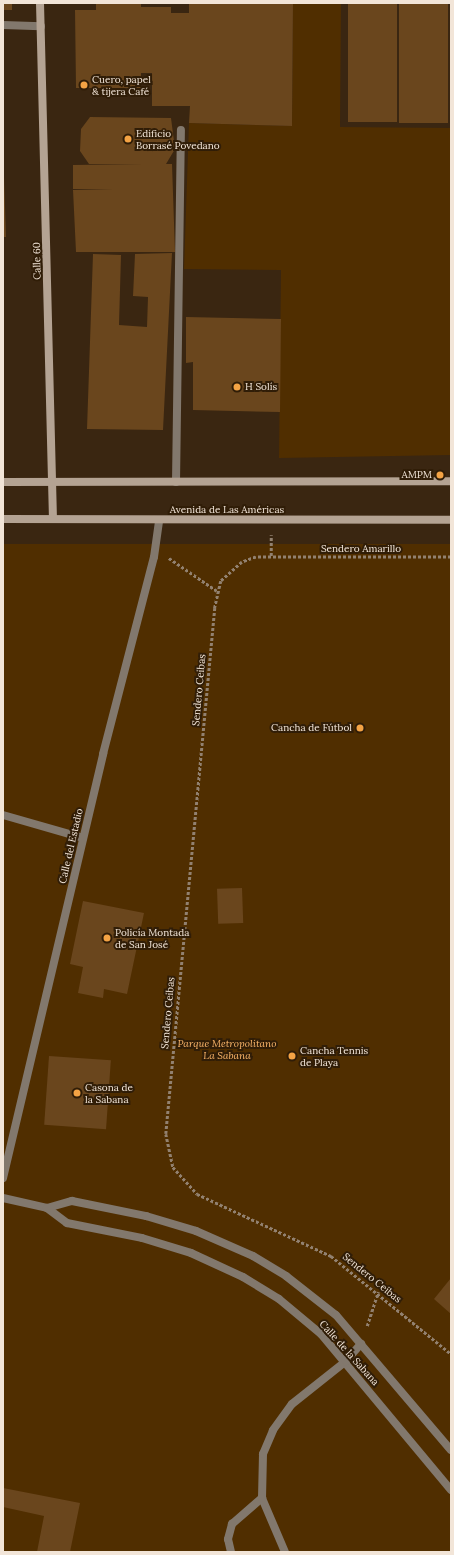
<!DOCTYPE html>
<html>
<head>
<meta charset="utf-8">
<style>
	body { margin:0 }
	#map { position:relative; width:454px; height:1555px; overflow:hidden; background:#3a2611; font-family:Lora,serif }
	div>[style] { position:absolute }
	.green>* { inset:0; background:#502e00; transform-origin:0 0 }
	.building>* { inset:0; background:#6a461d; transform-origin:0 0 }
	.path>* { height:2.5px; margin-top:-1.25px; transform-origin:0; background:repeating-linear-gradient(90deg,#928170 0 3px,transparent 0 5px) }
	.lane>* { height:8px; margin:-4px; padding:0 4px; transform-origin:4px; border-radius:4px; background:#82786d }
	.street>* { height:8px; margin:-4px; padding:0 4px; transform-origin:4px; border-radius:4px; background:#82786d }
	.secondary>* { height:8px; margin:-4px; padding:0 4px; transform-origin:4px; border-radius:4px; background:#b4a393 }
	.dots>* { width:11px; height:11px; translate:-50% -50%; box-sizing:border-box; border:2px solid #301d07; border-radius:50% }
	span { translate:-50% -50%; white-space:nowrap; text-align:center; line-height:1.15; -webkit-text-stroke:4px #301d07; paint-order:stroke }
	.poi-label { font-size:10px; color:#f2e5d8 }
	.left { translate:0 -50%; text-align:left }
	.right { translate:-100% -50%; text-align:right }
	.street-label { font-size:10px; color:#f2e5d8 }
	.park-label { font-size:10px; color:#fcb66a; font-style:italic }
	.frame { position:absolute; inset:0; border:4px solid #f2e5d8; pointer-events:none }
</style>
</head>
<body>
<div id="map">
	<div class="green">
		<i style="clip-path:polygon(293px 3px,341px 3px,340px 127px,451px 128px,451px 455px,279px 458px,281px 270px,184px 269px,189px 123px,292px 126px)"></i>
		<i style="left:3px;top:544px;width:448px;height:1008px"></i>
	</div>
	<div class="building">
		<i style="left:3px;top:3px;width:9px;height:7px"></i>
		<i style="clip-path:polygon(96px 3px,141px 3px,141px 7px,171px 7px,171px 13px,189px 13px,189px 3px,293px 3px,292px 126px,189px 123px,190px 106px,152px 106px,152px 73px,141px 73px,141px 88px,76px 88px,75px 10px,96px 10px)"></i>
		<i style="left:348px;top:3px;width:49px;height:119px"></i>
		<i style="left:399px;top:3px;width:49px;height:120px"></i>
		<i style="clip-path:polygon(90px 117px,171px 118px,175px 149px,166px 164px,172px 164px,175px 252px,76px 252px,73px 190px,113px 189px,73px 189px,73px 165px,143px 164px,89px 164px,80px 151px,81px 129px)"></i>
		<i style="clip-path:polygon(3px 147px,6px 237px,3px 237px)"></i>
		<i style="clip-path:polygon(172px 253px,163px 430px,87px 429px,93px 254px,121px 255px,119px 325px,147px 327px,148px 297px,133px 296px,135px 254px)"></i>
		<i style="clip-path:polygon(186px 317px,281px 319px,280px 412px,193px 410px,193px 362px,186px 363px)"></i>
		<i style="left:242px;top:888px;width:35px;height:25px;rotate:88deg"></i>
		<i style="clip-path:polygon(83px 901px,144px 913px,127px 994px,104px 989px,103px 998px,78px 993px,83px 967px,70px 964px)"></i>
		<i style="left:49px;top:1056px;width:62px;height:69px;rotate:4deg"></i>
		<i style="clip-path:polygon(451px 1278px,451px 1314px,434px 1299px)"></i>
		<i style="clip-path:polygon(3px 1488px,80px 1503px,70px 1552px,37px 1552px,44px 1516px,3px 1507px)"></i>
	</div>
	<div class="path">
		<i style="left:271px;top:556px;width:21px;rotate:-90deg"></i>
		<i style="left:451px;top:557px;width:195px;rotate:180deg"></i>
		<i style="left:256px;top:557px;width:15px;rotate:160deg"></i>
		<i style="left:242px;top:562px;width:28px;rotate:138deg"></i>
		<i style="left:221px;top:581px;width:28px;rotate:103deg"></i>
		<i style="left:215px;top:608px;width:528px;rotate:95.32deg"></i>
		<i style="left:166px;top:1134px;width:34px;rotate:78deg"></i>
		<i style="left:173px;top:1167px;width:36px;rotate:48deg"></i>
		<i style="left:197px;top:1194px;width:148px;rotate:24.8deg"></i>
		<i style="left:331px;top:1256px;width:155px;rotate:39.2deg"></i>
		<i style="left:169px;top:558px;width:58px;rotate:34.5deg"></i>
		<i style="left:367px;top:1326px;width:36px;rotate:-72deg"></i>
	</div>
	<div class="lane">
		<i style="left:176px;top:482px;width:352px;rotate:-89.2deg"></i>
		<i style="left:3px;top:815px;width:83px;rotate:16deg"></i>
		<i style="left:3px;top:1178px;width:436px;rotate:-76.7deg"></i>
		<i style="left:103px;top:754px;width:203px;rotate:-75.5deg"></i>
		<i style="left:154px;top:557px;width:37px;rotate:-82deg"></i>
		<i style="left:3px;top:1198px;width:45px;rotate:12.8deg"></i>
		<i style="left:47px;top:1208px;width:25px;rotate:37deg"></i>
		<i style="left:67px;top:1223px;width:76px;rotate:11.3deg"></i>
		<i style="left:142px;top:1238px;width:51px;rotate:17deg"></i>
		<i style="left:191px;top:1253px;width:57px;rotate:24.8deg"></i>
		<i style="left:243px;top:1277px;width:42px;rotate:31.4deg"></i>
		<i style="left:279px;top:1299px;width:55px;rotate:39.8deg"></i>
		<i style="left:321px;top:1334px;width:203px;rotate:50.2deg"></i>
		<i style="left:47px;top:1208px;width:26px;rotate:-16deg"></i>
		<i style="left:72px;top:1201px;width:76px;rotate:11.5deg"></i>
		<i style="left:146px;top:1216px;width:52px;rotate:16.7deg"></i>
		<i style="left:196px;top:1231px;width:62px;rotate:23.7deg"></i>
		<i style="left:253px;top:1256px;width:39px;rotate:31deg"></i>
		<i style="left:286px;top:1276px;width:63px;rotate:38deg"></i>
		<i style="left:336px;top:1315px;width:177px;rotate:49.6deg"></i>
		<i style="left:231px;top:1552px;width:13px;rotate:-103deg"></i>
		<i style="left:228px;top:1539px;width:16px;rotate:-75deg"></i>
		<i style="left:232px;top:1524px;width:40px;rotate:-41deg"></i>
		<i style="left:285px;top:1552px;width:59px;rotate:-113.1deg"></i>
		<i style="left:262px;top:1498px;width:44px;rotate:-88.7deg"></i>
		<i style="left:263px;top:1454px;width:26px;rotate:-67deg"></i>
		<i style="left:273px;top:1430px;width:32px;rotate:-54deg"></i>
		<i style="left:292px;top:1404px;width:69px;rotate:-38.5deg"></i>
		<i style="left:346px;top:1361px;width:23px;rotate:-49deg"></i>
	</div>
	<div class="street">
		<i style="left:3px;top:25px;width:38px;rotate:2deg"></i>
	</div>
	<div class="secondary">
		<i style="left:40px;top:3px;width:516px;rotate:88.56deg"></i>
		<i style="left:3px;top:482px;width:448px;rotate:-0.1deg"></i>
		<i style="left:3px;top:519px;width:448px;rotate:0.1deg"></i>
	</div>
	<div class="dots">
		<i style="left:84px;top:85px;background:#f4a344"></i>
		<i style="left:128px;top:139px;background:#f4a344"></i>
		<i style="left:237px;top:387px;background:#f4a344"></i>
		<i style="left:440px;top:475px;background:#f4a344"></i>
		<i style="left:360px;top:728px;background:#f4a344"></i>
		<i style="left:107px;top:938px;background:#f4a344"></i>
		<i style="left:292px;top:1056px;background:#f4a344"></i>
		<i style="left:77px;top:1093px;background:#f4a344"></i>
	</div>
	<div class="poi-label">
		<span class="left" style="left:92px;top:85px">Cuero, papel<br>&amp; tijera Café</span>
		<span class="left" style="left:136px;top:139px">Edificio<br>Borrasé Povedano</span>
		<span class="left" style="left:245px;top:387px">H Solís</span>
		<span class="right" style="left:432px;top:475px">AMPM</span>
		<span class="right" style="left:352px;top:728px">Cancha de Fútbol</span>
		<span class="left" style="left:115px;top:938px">Policía Montada<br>de San José</span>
		<span class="left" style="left:300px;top:1056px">Cancha Tennis<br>de Playa</span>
		<span class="left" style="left:85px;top:1093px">Casona de<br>la Sabana</span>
	</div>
	<div class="street-label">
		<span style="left:37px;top:261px;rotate:-91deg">Calle 60</span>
		<span style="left:227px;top:510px">Avenida de Las Américas</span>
		<span style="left:361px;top:549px">Sendero Amarillo</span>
		<span style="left:199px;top:690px;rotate:-85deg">Sendero Ceibas</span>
		<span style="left:71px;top:846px;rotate:-77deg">Calle del Estadio</span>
		<span style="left:168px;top:1013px;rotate:-85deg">Sendero Ceibas</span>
		<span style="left:372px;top:1278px;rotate:39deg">Sendero Ceibas</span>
		<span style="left:349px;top:1353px;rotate:48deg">Calle de la Sabana</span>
	</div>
	<div class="park-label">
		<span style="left:227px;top:1049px">Parque Metropolitano<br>La Sabana</span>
	</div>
	<div class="frame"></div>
</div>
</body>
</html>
